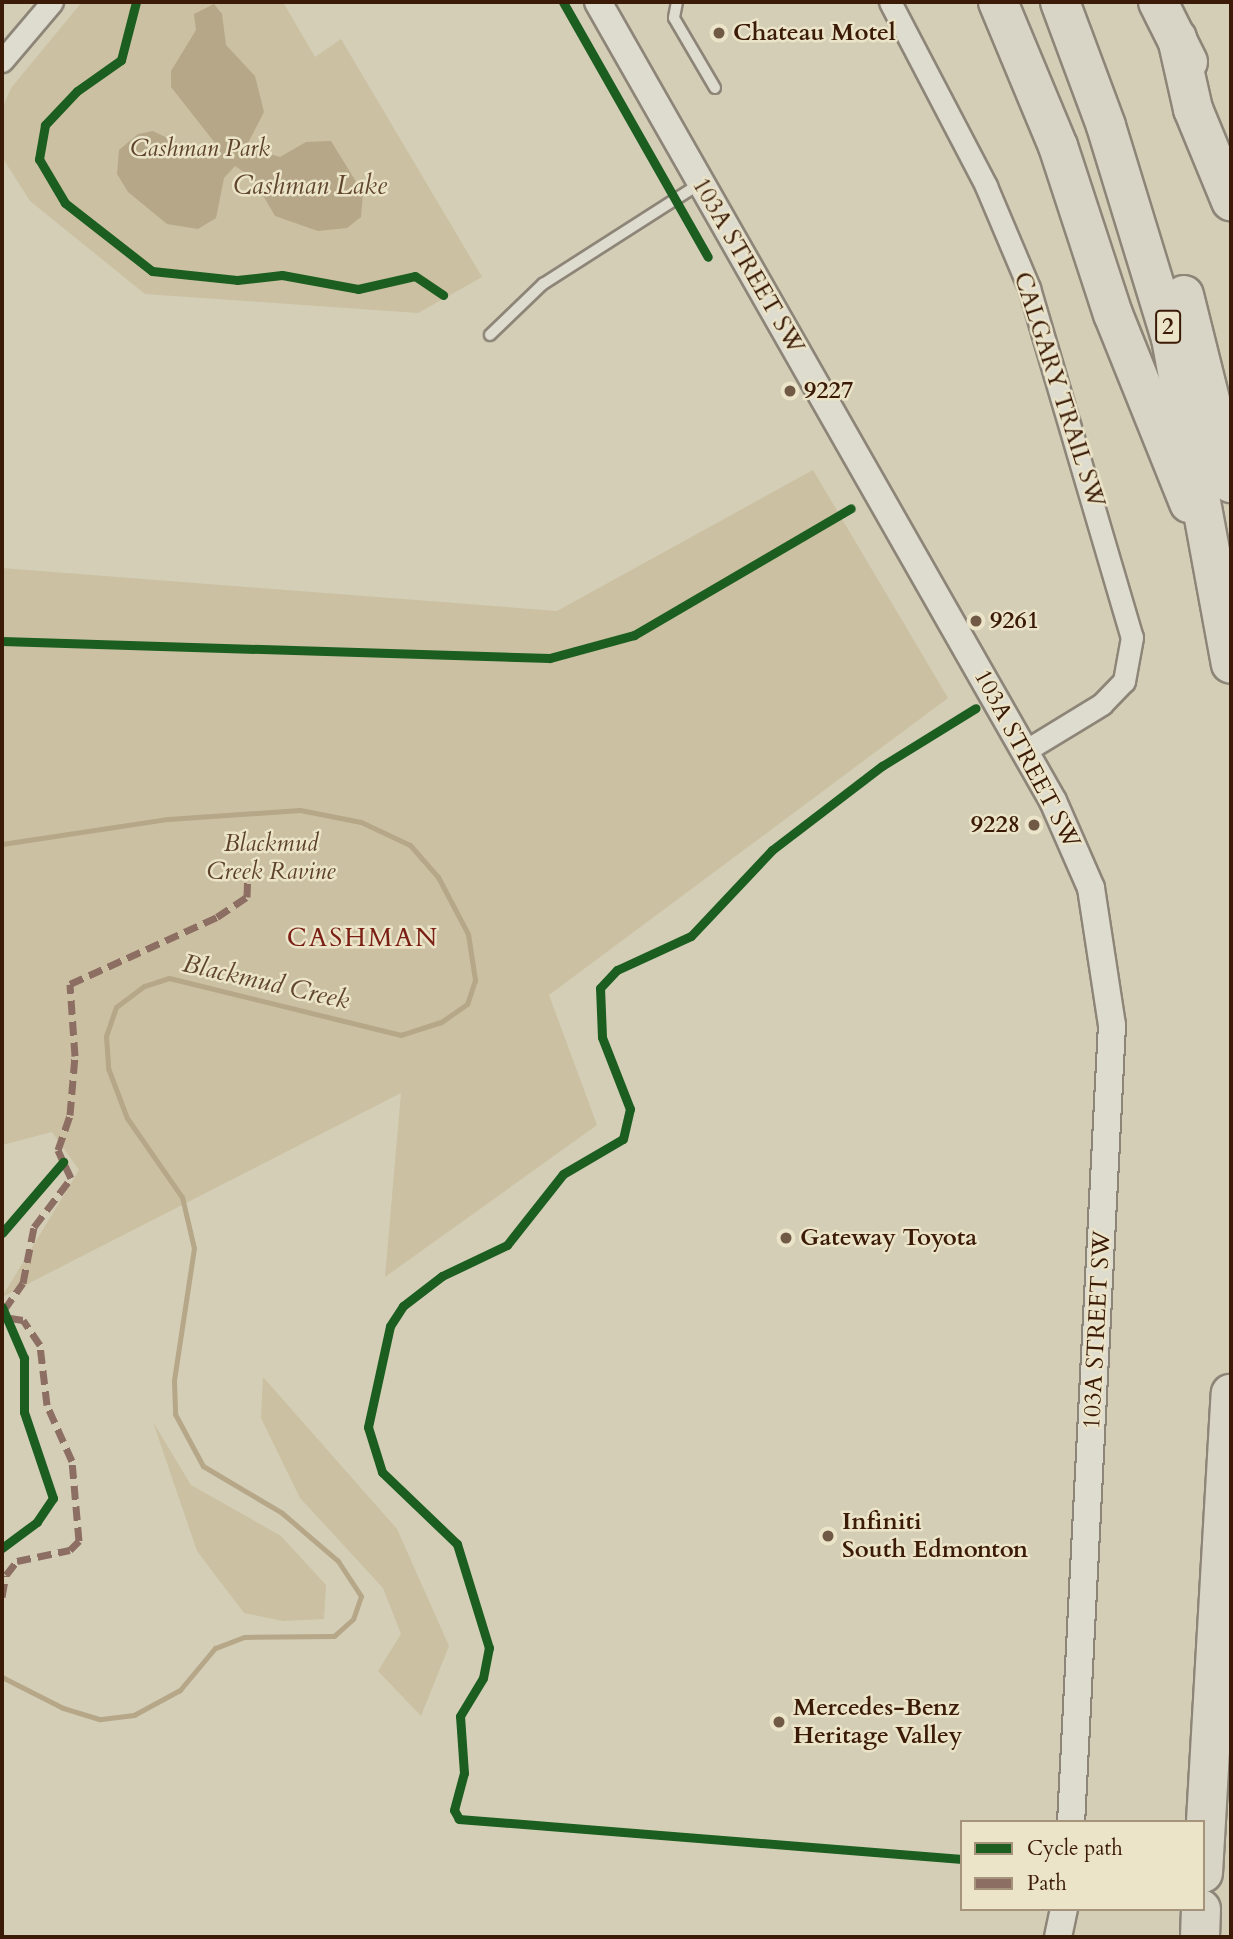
<!DOCTYPE html>
<html>
<head>
<meta charset="utf-8">
<style>
	body { margin:0 }
	#map { position:relative; width:1233px; height:1939px; overflow:hidden; background:#d4ceb7; font-family:Cardo,serif }
	div>[style] { position:absolute }
	.green>* { inset:0; background:#cbc0a1 }
	.water>* { inset:0; background:#b5a788 }
	.stream>* { height:5px; margin:-2.5px; padding:0 2.5px; transform-origin:2.5px; border-radius:2.5px; background:#b5a788 }
	.roads { filter:drop-shadow(2px 0 #8d8577) drop-shadow(-2px 0 #8d8577) drop-shadow(0 2px #8d8577) drop-shadow(0 -2px #8d8577) }
	.service>* { height:10px; margin:-5px; padding:0 5px; transform-origin:5px; border-radius:5px; background:#dedbcf }
	.minor>* { height:21px; margin:-10.5px; padding:0 10.5px; transform-origin:10.5px; border-radius:10.5px; background:#dedbcf }
	.tertiary>* { height:26px; margin:-13px; padding:0 13px; transform-origin:13px; border-radius:13px; background:#dedbcf }
	.motorway>* { height:38px; margin:-19px; padding:0 19px; transform-origin:19px; border-radius:19px; background:#d8d5c7 }
	.quiet>* { height:7px; margin-top:-3.5px; transform-origin:0; background:repeating-linear-gradient(90deg,#8d6e63 0 14px,transparent 0 21px) }
	.cycleway>* { height:9px; margin:-4.5px; padding:0 4.5px; transform-origin:4.5px; border-radius:4.5px; background:#1b5e20 }
	.dots>* { width:19px; height:19px; translate:-50% -50%; box-sizing:border-box; border:4px solid #ebe4c8; border-radius:50% }
	span { translate:-50% -50%; white-space:nowrap; text-align:center; line-height:1.15; -webkit-text-stroke:5px #ebe4c8; paint-order:stroke }
	.shield-label span { padding:2px 5px; background:#ebe4c8; border:2px solid; border-radius:5px; -webkit-text-stroke-width:0 }
	.shield-label { font-size:23px; color:#3b1b08; font-weight:700 }
	.poi-label { font-size:24px; color:#3b1b08; font-weight:700 }
	.left { translate:0 -50%; text-align:left }
	.right { translate:-100% -50%; text-align:right }
	.park-label { font-size:24px; color:#5d422a; font-style:italic }
	.street-label { font-size:24px; color:#3b1b08 }
	.water-label { font-size:26px; color:#61462e; font-style:italic }
	.neighbourhood-label { font-size:26px; color:#7a1f14; letter-spacing:2px }
	.frame { position:absolute; inset:0; border:4px solid #3b1b08; pointer-events:none }
	.legend { position:absolute; left:960px; top:1820px; width:245px; height:91px; box-sizing:border-box; background:#ebe4c8; border:2px solid #a5947b; margin:0; padding:9px 12px; list-style:none; font-size:21px; color:#3b1b08 }
	.legend li { display:flex; align-items:center; gap:14px; height:35px }
	.legend b { width:35px; border:2px solid #a5947b }
</style>
</head>
<body>
<div id="map">
	<div class="green">
		<i style="clip-path:polygon(82px 2px,283px 2px,315px 57px,341px 39px,482px 277px,418px 313px,145px 294px,30px 201px,2px 157px,2px 109px,11px 88px)"></i>
		<i style="clip-path:polygon(813px 470px,948px 698px,549px 995px,597px 1125px,385px 1277px,401px 1093px,2px 1297px,79px 1170px,52px 1132px,2px 1145px,2px 568px,557px 611px)"></i>
		<i style="clip-path:polygon(263px 1377px,397px 1529px,449px 1646px,421px 1716px,378px 1671px,401px 1634px,383px 1588px,300px 1498px,261px 1418px)"></i>
		<i style="clip-path:polygon(153px 1422px,191px 1485px,281px 1536px,326px 1585px,324px 1619px,283px 1621px,244px 1613px,197px 1551px)"></i>
	</div>
	<div class="water">
		<i style="clip-path:polygon(214px 4px,222px 14px,226px 45px,255px 76px,264px 112px,246px 147px,280px 157px,306px 142px,331px 141px,363px 193px,361px 217px,347px 228px,318px 231px,275px 216px,253px 178px,235px 166px,224px 178px,216px 218px,198px 229px,167px 224px,128px 192px,117px 174px,119px 150px,138px 134px,153px 131px,202px 155px,215px 143px,171px 87px,171px 71px,196px 30px,194px 14px)"></i>
	</div>
	<div class="stream">
		<i style="left:2px;top:844px;width:168px;rotate:-8.6deg"></i>
		<i style="left:168px;top:819px;width:132px;rotate:-3.9deg"></i>
		<i style="left:300px;top:810px;width:62px;rotate:11.1deg"></i>
		<i style="left:361px;top:822px;width:54px;rotate:25.1deg"></i>
		<i style="left:410px;top:845px;width:43px;rotate:48.8deg"></i>
		<i style="left:438px;top:877px;width:64px;rotate:62.2deg"></i>
		<i style="left:468px;top:934px;width:47px;rotate:81.3deg"></i>
		<i style="left:475px;top:980px;width:25px;rotate:108deg"></i>
		<i style="left:467px;top:1004px;width:32px;rotate:145deg"></i>
		<i style="left:441px;top:1022px;width:42px;rotate:162deg"></i>
		<i style="left:401px;top:1035px;width:239px;rotate:-166.2deg"></i>
		<i style="left:169px;top:978px;width:26px;rotate:162deg"></i>
		<i style="left:144px;top:986px;width:35px;rotate:143deg"></i>
		<i style="left:116px;top:1007px;width:31px;rotate:109deg"></i>
		<i style="left:106px;top:1036px;width:32px;rotate:86deg"></i>
		<i style="left:108px;top:1068px;width:53px;rotate:69.2deg"></i>
		<i style="left:127px;top:1118px;width:96px;rotate:55.2deg"></i>
		<i style="left:182px;top:1197px;width:52px;rotate:76.8deg"></i>
		<i style="left:194px;top:1248px;width:134px;rotate:98.6deg"></i>
		<i style="left:174px;top:1381px;width:33px;rotate:88deg"></i>
		<i style="left:175px;top:1414px;width:59px;rotate:61.7deg"></i>
		<i style="left:203px;top:1466px;width:92px;rotate:30.7deg"></i>
		<i style="left:282px;top:1513px;width:74px;rotate:40.6deg"></i>
		<i style="left:338px;top:1561px;width:42px;rotate:56.7deg"></i>
		<i style="left:361px;top:1596px;width:24px;rotate:109deg"></i>
		<i style="left:353px;top:1619px;width:25px;rotate:138deg"></i>
		<i style="left:334px;top:1636px;width:90px;rotate:179.4deg"></i>
		<i style="left:244px;top:1637px;width:31px;rotate:159deg"></i>
		<i style="left:215px;top:1648px;width:55px;rotate:129.8deg"></i>
		<i style="left:180px;top:1690px;width:52px;rotate:151.5deg"></i>
		<i style="left:134px;top:1715px;width:35px;rotate:173deg"></i>
		<i style="left:99px;top:1719px;width:38px;rotate:-163deg"></i>
		<i style="left:63px;top:1708px;width:68px;rotate:-153.1deg"></i>
	</div>
	<div class="roads">
		<div class="service">
			<i style="left:677px;top:2px;width:16px;rotate:101deg"></i>
			<i style="left:674px;top:18px;width:81px;rotate:59.6deg"></i>
			<i style="left:490px;top:335px;width:74px;rotate:-43.9deg"></i>
			<i style="left:543px;top:284px;width:188px;rotate:-32.6deg"></i>
		</div>
		<div class="minor">
			<i style="left:890px;top:2px;width:208px;rotate:62.4deg"></i>
			<i style="left:986px;top:186px;width:111px;rotate:67.1deg"></i>
			<i style="left:1029px;top:288px;width:364px;rotate:73.6deg"></i>
			<i style="left:1132px;top:637px;width:45px;rotate:100.3deg"></i>
			<i style="left:1124px;top:681px;width:32px;rotate:134deg"></i>
			<i style="left:1102px;top:704px;width:90px;rotate:148.6deg"></i>
			<i style="left:2px;top:61px;width:77px;rotate:-49.7deg"></i>
		</div>
		<div class="tertiary">
			<i style="left:598px;top:2px;width:919px;rotate:60.34deg"></i>
			<i style="left:1053px;top:801px;width:95px;rotate:66.4deg"></i>
			<i style="left:1091px;top:888px;width:139px;rotate:81.3deg"></i>
			<i style="left:1112px;top:1025px;width:798px;rotate:92.94deg"></i>
			<i style="left:1058px;top:1937px;width:29px;rotate:-78deg"></i>
		</div>
		<div class="motorway">
			<i style="left:998px;top:2px;width:156px;rotate:67.4deg"></i>
			<i style="left:1058px;top:146px;width:177px;rotate:71.9deg"></i>
			<i style="left:1113px;top:314px;width:204px;rotate:68.1deg"></i>
			<i style="left:1060px;top:2px;width:132px;rotate:69.6deg"></i>
			<i style="left:1106px;top:126px;width:222px;rotate:73deg"></i>
			<i style="left:1171px;top:338px;width:331px;rotate:79.6deg"></i>
			<i style="left:1158px;top:2px;width:67px;rotate:63.4deg"></i>
			<i style="left:1177px;top:38px;width:73px;rotate:77.3deg"></i>
			<i style="left:1193px;top:109px;width:100px;rotate:67.6deg"></i>
			<i style="left:1184px;top:295px;width:194px;rotate:76deg"></i>
			<i style="left:1203px;top:1873px;width:480px;rotate:-86.7deg"></i>
			<i style="left:1200px;top:1937px;width:28px;rotate:-88deg"></i>
		</div>
	</div>
	<div class="quiet">
		<i style="left:4px;top:1310px;width:33px;rotate:-55deg"></i>
		<i style="left:23px;top:1283px;width:57px;rotate:-78.9deg"></i>
		<i style="left:34px;top:1227px;width:61px;rotate:-52.9deg"></i>
		<i style="left:71px;top:1178px;width:31px;rotate:-115deg"></i>
		<i style="left:58px;top:1150px;width:37px;rotate:-71deg"></i>
		<i style="left:70px;top:1115px;width:59px;rotate:-85.2deg"></i>
		<i style="left:75px;top:1056px;width:72px;rotate:-94deg"></i>
		<i style="left:70px;top:984px;width:162px;rotate:-24.5deg"></i>
		<i style="left:217px;top:917px;width:36px;rotate:-34deg"></i>
		<i style="left:247px;top:897px;width:27px;rotate:-88deg"></i>
		<i style="left:2px;top:1597px;width:22px;rotate:-80deg"></i>
		<i style="left:6px;top:1575px;width:18px;rotate:-52deg"></i>
		<i style="left:17px;top:1561px;width:54px;rotate:-11.7deg"></i>
		<i style="left:70px;top:1550px;width:13px;rotate:-45deg"></i>
		<i style="left:79px;top:1541px;width:80px;rotate:-95deg"></i>
		<i style="left:72px;top:1461px;width:61px;rotate:-114.1deg"></i>
		<i style="left:47px;top:1405px;width:60px;rotate:-96.7deg"></i>
		<i style="left:40px;top:1345px;width:30px;rotate:-124deg"></i>
		<i style="left:23px;top:1320px;width:13px;rotate:-171deg"></i>
	</div>
	<div class="cycleway">
		<i style="left:136px;top:2px;width:60px;rotate:104.5deg"></i>
		<i style="left:121px;top:60px;width:54px;rotate:144.8deg"></i>
		<i style="left:77px;top:91px;width:47px;rotate:133.3deg"></i>
		<i style="left:45px;top:125px;width:35px;rotate:100deg"></i>
		<i style="left:39px;top:159px;width:51px;rotate:59.4deg"></i>
		<i style="left:65px;top:203px;width:110px;rotate:38deg"></i>
		<i style="left:152px;top:271px;width:85px;rotate:6deg"></i>
		<i style="left:237px;top:280px;width:45px;rotate:-6.3deg"></i>
		<i style="left:282px;top:275px;width:77px;rotate:10.4deg"></i>
		<i style="left:358px;top:289px;width:58px;rotate:-12.8deg"></i>
		<i style="left:415px;top:276px;width:34px;rotate:34deg"></i>
		<i style="left:563px;top:2px;width:293px;rotate:60.4deg"></i>
		<i style="left:2px;top:641px;width:548px;rotate:1.78deg"></i>
		<i style="left:550px;top:658px;width:87px;rotate:-15.3deg"></i>
		<i style="left:634px;top:635px;width:251px;rotate:-30.3deg"></i>
		<i style="left:2px;top:1233px;width:94px;rotate:-49.3deg"></i>
		<i style="left:2px;top:1307px;width:56px;rotate:66.7deg"></i>
		<i style="left:24px;top:1358px;width:54px;rotate:90deg"></i>
		<i style="left:24px;top:1412px;width:91px;rotate:71.4deg"></i>
		<i style="left:53px;top:1498px;width:29px;rotate:124deg"></i>
		<i style="left:37px;top:1522px;width:44px;rotate:143.4deg"></i>
		<i style="left:962px;top:1859px;width:505px;rotate:-175.45deg"></i>
		<i style="left:459px;top:1819px;width:10px;rotate:-119deg"></i>
		<i style="left:454px;top:1810px;width:38px;rotate:-75deg"></i>
		<i style="left:464px;top:1773px;width:57px;rotate:-94deg"></i>
		<i style="left:460px;top:1716px;width:44px;rotate:-58.8deg"></i>
		<i style="left:483px;top:1678px;width:31px;rotate:-79deg"></i>
		<i style="left:489px;top:1648px;width:109px;rotate:-107.1deg"></i>
		<i style="left:457px;top:1544px;width:104px;rotate:-136.2deg"></i>
		<i style="left:382px;top:1472px;width:47px;rotate:-107.3deg"></i>
		<i style="left:368px;top:1427px;width:103px;rotate:-77.7deg"></i>
		<i style="left:390px;top:1326px;width:24px;rotate:-57deg"></i>
		<i style="left:403px;top:1306px;width:49px;rotate:-37.6deg"></i>
		<i style="left:442px;top:1276px;width:72px;rotate:-25.5deg"></i>
		<i style="left:507px;top:1245px;width:90px;rotate:-51.7deg"></i>
		<i style="left:563px;top:1174px;width:69px;rotate:-30.3deg"></i>
		<i style="left:623px;top:1139px;width:31px;rotate:-77deg"></i>
		<i style="left:630px;top:1109px;width:77px;rotate:-111.3deg"></i>
		<i style="left:602px;top:1037px;width:49px;rotate:-92.3deg"></i>
		<i style="left:600px;top:988px;width:25px;rotate:-47deg"></i>
		<i style="left:617px;top:970px;width:81px;rotate:-24.7deg"></i>
		<i style="left:691px;top:936px;width:118px;rotate:-46.7deg"></i>
		<i style="left:772px;top:850px;width:138px;rotate:-37.4deg"></i>
		<i style="left:882px;top:766px;width:110px;rotate:-31.7deg"></i>
	</div>
	<div class="dots">
		<i style="left:719px;top:33px;background:#715a45"></i>
		<i style="left:790px;top:391px;background:#715a45"></i>
		<i style="left:976px;top:621px;background:#715a45"></i>
		<i style="left:1034px;top:825px;background:#715a45"></i>
		<i style="left:786px;top:1238px;background:#715a45"></i>
		<i style="left:828px;top:1536px;background:#715a45"></i>
		<i style="left:779px;top:1722px;background:#715a45"></i>
	</div>
	<div class="shield-label">
		<span style="left:1168px;top:327px">2</span>
	</div>
	<div class="poi-label">
		<span class="left" style="left:733px;top:33px">Chateau Motel</span>
		<span class="left" style="left:804px;top:391px">9227</span>
		<span class="left" style="left:990px;top:621px">9261</span>
		<span class="right" style="left:1020px;top:825px">9228</span>
		<span class="left" style="left:800px;top:1238px">Gateway Toyota</span>
		<span class="left" style="left:842px;top:1536px">Infiniti<br>South Edmonton</span>
		<span class="left" style="left:793px;top:1722px">Mercedes-Benz<br>Heritage Valley</span>
	</div>
	<div class="park-label">
		<span style="left:200px;top:149px">Cashman Park</span>
		<span style="left:271px;top:858px">Blackmud<br>Creek Ravine</span>
	</div>
	<div class="street-label">
		<span style="left:748px;top:266px;rotate:60deg">103A STREET SW</span>
		<span style="left:1059px;top:390px;rotate:72deg">CALGARY TRAIL SW</span>
		<span style="left:1027px;top:759px;rotate:62deg">103A STREET SW</span>
		<span style="left:1097px;top:1330px;rotate:-87deg">103A STREET SW</span>
	</div>
	<div class="water-label">
		<span style="left:310px;top:186px">Cashman Lake</span>
		<span style="left:266px;top:982px;rotate:13deg">Blackmud Creek</span>
	</div>
	<div class="neighbourhood-label">
		<span style="left:363px;top:938px">CASHMAN</span>
	</div>
	<div class="frame"></div>
	<ul class="legend">
	<li><b style="height:9px;background:#1b5e20"></b>Cycle path</li>
	<li><b style="height:9px;background:#8d6e63"></b>Path</li>
	</ul>
</div>
</body>
</html>
